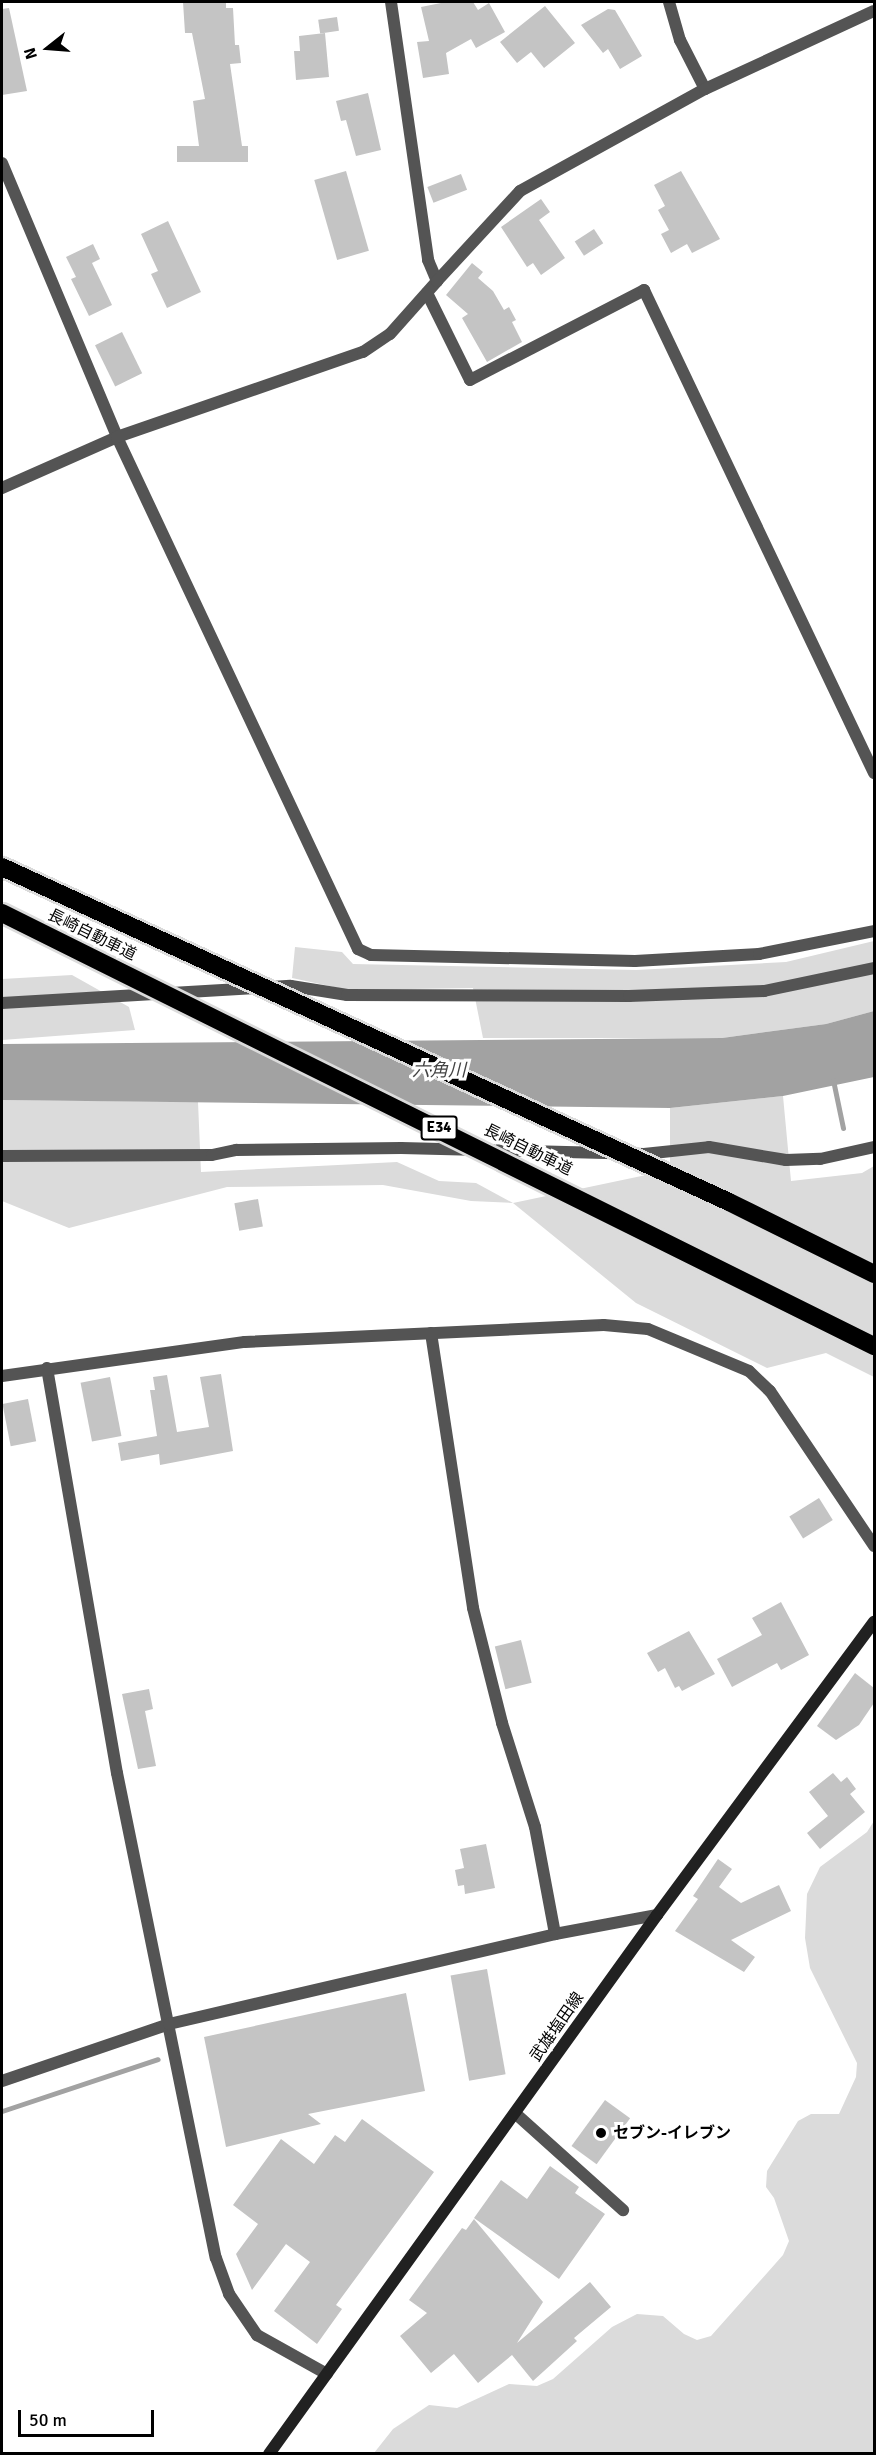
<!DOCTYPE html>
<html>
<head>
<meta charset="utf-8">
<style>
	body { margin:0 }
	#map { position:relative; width:876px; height:2455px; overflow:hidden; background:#fff; font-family:Signika,"Noto Sans JP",sans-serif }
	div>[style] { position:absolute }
	.green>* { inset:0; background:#dbdbdb }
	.water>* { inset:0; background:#a2a2a2 }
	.stream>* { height:5px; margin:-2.5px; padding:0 2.5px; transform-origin:2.5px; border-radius:2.5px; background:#a2a2a2 }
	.building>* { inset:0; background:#c4c4c4; transform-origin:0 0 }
	.minor>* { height:12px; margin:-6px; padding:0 6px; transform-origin:6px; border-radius:6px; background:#545454 }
	.tertiary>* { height:12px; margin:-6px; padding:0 6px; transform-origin:6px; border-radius:6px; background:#545454 }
	.secondary>* { height:12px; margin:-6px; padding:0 6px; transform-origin:6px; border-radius:6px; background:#212121 }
	.bridges { filter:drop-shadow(2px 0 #dbdbdb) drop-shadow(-2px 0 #dbdbdb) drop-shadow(0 2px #dbdbdb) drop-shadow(0 -2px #dbdbdb) }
	.motorway-bridge>* { height:18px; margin:-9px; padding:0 9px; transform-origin:9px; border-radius:9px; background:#000 }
	.dots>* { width:16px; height:16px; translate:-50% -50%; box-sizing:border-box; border:3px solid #fff; border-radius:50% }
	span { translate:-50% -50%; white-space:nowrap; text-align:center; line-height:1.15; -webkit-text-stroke:6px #fff; paint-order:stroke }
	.shield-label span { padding:2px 4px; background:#fff; border:2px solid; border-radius:4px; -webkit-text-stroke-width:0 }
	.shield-label { font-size:15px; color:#000; font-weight:700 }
	.street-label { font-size:16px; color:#000 }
	.poi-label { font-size:16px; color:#000; font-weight:700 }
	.left { translate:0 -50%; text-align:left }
	.water-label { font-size:18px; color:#434343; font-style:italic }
	.frame { position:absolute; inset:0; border:3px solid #000; pointer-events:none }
	.north { position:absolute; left:18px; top:18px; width:60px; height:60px; -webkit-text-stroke:4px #fff; paint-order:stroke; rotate:253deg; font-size:16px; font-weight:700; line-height:24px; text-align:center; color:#000 }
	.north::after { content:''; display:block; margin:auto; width:21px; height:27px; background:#000; clip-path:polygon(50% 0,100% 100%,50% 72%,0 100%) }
	.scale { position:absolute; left:18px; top:2410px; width:136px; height:27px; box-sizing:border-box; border:3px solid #000; border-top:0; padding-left:8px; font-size:18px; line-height:21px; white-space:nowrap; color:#000; -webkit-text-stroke:4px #fff; paint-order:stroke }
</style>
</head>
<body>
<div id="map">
	<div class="green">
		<i style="clip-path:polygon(874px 941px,874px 1011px,826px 1024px,722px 1038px,483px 1038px,473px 988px,348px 990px,292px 978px,295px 947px,342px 952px,353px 964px,636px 970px,786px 962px)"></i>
		<i style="clip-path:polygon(72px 975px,129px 1007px,135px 1030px,2px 1040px,2px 979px)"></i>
		<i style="clip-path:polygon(783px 1096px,791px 1181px,862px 1173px,874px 1166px,874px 1377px,826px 1353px,767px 1368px,636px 1303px,513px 1203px,471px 1201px,383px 1185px,227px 1187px,69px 1228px,2px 1201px,2px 1100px,198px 1102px,201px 1172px,397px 1162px,439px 1181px,476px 1183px,513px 1203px,670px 1170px,670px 1108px)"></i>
		<i style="clip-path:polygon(874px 1821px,874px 2453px,374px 2453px,393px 2429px,429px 2405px,457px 2408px,509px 2384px,537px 2386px,553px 2379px,612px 2327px,637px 2314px,663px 2316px,684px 2334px,697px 2340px,711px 2336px,783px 2255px,789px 2241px,774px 2198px,766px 2187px,767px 2171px,798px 2121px,811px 2114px,839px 2114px,856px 2077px,857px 2063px,810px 1968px,805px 1938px,807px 1894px,820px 1867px,867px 1832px)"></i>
	</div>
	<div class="water">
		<i style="clip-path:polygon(874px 1011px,874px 1077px,783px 1096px,670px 1108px,2px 1100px,2px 1044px,722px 1038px,826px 1024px)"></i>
	</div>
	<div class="stream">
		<i style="left:833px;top:1080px;width:49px;rotate:78.2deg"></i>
		<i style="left:2px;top:2111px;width:164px;rotate:-18.4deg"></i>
	</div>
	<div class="building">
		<i style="clip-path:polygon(183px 2px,226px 2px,226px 8px,233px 8px,235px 45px,239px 45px,241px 63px,230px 64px,242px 146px,248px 146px,248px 162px,177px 162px,177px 146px,199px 146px,193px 101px,205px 99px,192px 33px,185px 33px)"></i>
		<i style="clip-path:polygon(446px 2px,473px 2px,478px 10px,489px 3px,505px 32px,476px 48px,471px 39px,446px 53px,449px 74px,423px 78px,417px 42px,429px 41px,421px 7px)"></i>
		<i style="clip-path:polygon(545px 6px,575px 43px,544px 68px,531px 52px,517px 63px,500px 42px)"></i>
		<i style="clip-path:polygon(9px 8px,27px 91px,2px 95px,2px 9px)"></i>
		<i style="clip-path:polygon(608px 9px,615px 10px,642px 56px,620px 69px,608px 49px,603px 53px,581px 25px)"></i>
		<i style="left:337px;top:17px;width:14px;height:19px;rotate:82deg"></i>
		<i style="clip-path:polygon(325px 33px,329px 77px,296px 80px,294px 51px,300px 51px,299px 36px)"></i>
		<i style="clip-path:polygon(368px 93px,381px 150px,356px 156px,346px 120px,341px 121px,336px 101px)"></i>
		<i style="left:346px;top:171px;width:83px;height:33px;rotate:74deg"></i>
		<i style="clip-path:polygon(681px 171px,720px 239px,692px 253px,687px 244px,671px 253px,661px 234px,669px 230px,658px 210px,665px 206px,654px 185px)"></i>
		<i style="left:461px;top:174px;width:17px;height:36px;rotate:69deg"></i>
		<i style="clip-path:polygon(541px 199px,550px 212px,539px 220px,565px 258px,541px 275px,533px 263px,527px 267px,501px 227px)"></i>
		<i style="clip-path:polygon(168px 221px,201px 292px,167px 308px,151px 274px,158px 271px,141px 234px)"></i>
		<i style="left:594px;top:229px;width:17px;height:23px;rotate:57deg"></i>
		<i style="clip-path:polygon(93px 244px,100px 259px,92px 263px,112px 305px,89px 316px,71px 279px,76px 277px,66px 257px)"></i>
		<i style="clip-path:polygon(472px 263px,483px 272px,478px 278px,493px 291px,504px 310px,509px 307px,516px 320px,512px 322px,522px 342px,487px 362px,462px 318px,468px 314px,446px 295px)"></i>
		<i style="left:122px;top:332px;width:46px;height:30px;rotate:64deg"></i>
		<i style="left:258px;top:1199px;width:28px;height:24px;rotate:80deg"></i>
		<i style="clip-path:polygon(221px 1374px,233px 1451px,160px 1465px,159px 1454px,121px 1461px,118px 1443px,157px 1436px,150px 1390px,155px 1390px,153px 1377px,167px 1375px,177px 1432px,209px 1427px,200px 1377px)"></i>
		<i style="left:110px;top:1377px;width:60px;height:30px;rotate:79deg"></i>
		<i style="left:28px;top:1399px;width:43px;height:26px;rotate:79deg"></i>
		<i style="left:819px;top:1498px;width:26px;height:35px;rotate:58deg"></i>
		<i style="clip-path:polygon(781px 1602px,809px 1655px,781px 1670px,777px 1663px,732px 1687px,717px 1659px,762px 1635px,752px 1618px)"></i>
		<i style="clip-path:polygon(689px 1631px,715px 1674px,682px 1691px,679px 1686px,675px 1688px,665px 1668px,658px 1672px,647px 1653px)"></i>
		<i style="left:521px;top:1640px;width:44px;height:27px;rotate:76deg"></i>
		<i style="clip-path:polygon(855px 1673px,874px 1688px,874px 1703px,859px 1725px,836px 1740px,817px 1726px)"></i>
		<i style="clip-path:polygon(149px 1689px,153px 1709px,145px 1711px,156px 1766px,138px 1769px,122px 1694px)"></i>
		<i style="clip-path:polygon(833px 1773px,841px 1782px,847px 1777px,856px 1789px,850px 1794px,865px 1812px,820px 1849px,807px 1833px,828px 1816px,809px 1792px)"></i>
		<i style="clip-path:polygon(486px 1844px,495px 1888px,465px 1894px,464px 1885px,458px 1886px,455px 1870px,464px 1868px,460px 1849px)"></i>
		<i style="clip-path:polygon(718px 1859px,732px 1869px,719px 1887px,741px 1903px,779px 1885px,791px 1911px,731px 1940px,755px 1957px,744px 1972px,675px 1931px,698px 1899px,693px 1896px)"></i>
		<i style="left:487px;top:1969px;width:107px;height:37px;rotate:80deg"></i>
		<i style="clip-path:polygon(406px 1993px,425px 2091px,308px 2114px,321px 2124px,226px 2147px,204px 2037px)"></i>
		<i style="left:605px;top:2100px;width:31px;height:57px;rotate:36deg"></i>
		<i style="clip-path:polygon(362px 2119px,434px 2172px,336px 2305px,342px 2309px,317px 2344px,274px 2311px,310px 2262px,286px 2244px,252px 2290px,236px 2254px,258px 2224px,233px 2205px,281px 2139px,314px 2164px,335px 2135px,345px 2142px)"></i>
		<i style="clip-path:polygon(550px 2166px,579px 2187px,575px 2193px,605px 2214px,559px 2279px,474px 2218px,501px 2180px,527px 2199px)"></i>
		<i style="clip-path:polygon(474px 2219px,543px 2302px,517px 2343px,590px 2282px,611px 2307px,574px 2338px,577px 2341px,533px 2381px,512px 2355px,478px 2383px,454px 2354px,431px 2373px,400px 2336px,427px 2313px,409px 2300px,462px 2228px,466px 2230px)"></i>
	</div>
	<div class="minor">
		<i style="left:669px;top:2px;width:40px;rotate:74deg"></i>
		<i style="left:680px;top:40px;width:55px;rotate:63deg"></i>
		<i style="left:2px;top:163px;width:297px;rotate:67.2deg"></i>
		<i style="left:117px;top:437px;width:566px;rotate:64.79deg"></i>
		<i style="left:358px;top:949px;width:14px;rotate:25deg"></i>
		<i style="left:371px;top:955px;width:264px;rotate:1.3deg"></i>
		<i style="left:635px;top:961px;width:124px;rotate:-3.2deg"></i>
		<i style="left:759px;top:954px;width:117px;rotate:-11.3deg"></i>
		<i style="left:427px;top:293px;width:97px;rotate:63.7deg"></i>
		<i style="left:470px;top:380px;width:196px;rotate:-27.3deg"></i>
		<i style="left:644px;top:290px;width:535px;rotate:64.54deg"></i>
		<i style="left:2px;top:488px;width:126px;rotate:-23.9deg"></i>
		<i style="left:117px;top:437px;width:260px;rotate:-19.1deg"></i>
		<i style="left:363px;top:352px;width:32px;rotate:-34deg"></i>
		<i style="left:390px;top:334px;width:71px;rotate:-48.4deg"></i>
		<i style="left:2px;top:1003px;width:289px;rotate:-3.4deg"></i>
		<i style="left:291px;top:986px;width:57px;rotate:9.1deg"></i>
		<i style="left:347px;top:995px;width:282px;rotate:0.2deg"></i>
		<i style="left:629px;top:996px;width:135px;rotate:-2.1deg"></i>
		<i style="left:764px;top:991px;width:112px;rotate:-11.8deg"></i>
		<i style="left:2px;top:1156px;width:210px;rotate:-0.3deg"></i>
		<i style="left:212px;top:1155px;width:25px;rotate:-12deg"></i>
		<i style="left:236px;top:1150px;width:165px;rotate:-0.7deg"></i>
		<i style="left:401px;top:1148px;width:243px;rotate:1.4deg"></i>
		<i style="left:644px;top:1154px;width:65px;rotate:-6.1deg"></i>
		<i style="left:709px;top:1147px;width:78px;rotate:9.6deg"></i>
		<i style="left:786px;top:1160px;width:34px;rotate:-2deg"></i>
		<i style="left:820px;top:1159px;width:55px;rotate:-12.5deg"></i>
		<i style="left:431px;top:1333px;width:278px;rotate:81.3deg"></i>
		<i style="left:473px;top:1608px;width:119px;rotate:75.8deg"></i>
		<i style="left:502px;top:1723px;width:109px;rotate:72.4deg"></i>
		<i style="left:535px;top:1827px;width:109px;rotate:79.4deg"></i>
		<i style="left:47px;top:1368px;width:411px;rotate:80.2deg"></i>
		<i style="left:117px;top:1773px;width:495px;rotate:78.5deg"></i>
		<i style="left:216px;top:2258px;width:38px;rotate:70deg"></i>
		<i style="left:229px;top:2294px;width:50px;rotate:55.7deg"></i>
		<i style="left:257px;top:2335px;width:80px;rotate:29.1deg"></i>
		<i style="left:2px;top:1376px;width:245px;rotate:-8deg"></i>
		<i style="left:245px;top:1342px;width:359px;rotate:-2.7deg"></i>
		<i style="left:604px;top:1325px;width:44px;rotate:5.2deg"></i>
		<i style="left:648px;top:1329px;width:109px;rotate:22.6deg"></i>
		<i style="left:749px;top:1371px;width:29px;rotate:44deg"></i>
		<i style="left:770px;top:1391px;width:187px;rotate:56.1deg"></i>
		<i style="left:2px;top:2081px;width:176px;rotate:-18.8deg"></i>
		<i style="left:169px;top:2024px;width:396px;rotate:-13.1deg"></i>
		<i style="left:555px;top:1934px;width:104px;rotate:-10.6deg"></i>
		<i style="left:516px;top:2114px;width:144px;rotate:41.9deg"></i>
	</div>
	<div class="tertiary">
		<i style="left:391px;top:2px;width:261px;rotate:81.8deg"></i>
		<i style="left:428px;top:260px;width:23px;rotate:67deg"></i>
		<i style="left:437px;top:281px;width:122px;rotate:-47.3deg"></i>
		<i style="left:520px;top:191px;width:211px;rotate:-28.9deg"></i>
		<i style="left:705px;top:89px;width:186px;rotate:-24.8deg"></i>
	</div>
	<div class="secondary">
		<i style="left:269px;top:2454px;width:664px;rotate:-54.25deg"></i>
		<i style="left:657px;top:1915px;width:365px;rotate:-53.5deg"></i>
	</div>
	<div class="bridges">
		<div class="motorway-bridge">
			<i style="left:2px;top:867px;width:800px;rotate:24.74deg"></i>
			<i style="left:729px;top:1202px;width:162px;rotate:26.4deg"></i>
			<i style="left:2px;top:913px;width:974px;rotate:26.41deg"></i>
		</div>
	</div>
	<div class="dots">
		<i style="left:601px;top:2133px;background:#000"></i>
	</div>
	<div class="shield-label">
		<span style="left:439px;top:1128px">E34</span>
	</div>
	<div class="street-label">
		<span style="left:92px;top:935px;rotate:26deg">長崎自動車道</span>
		<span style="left:528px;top:1150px;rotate:26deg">長崎自動車道</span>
		<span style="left:557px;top:2027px;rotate:-55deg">武雄塩田線</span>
	</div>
	<div class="poi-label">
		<span class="left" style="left:613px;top:2133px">セブン-イレブン</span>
	</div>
	<div class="water-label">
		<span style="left:439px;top:1070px">六角川</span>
	</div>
	<div class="frame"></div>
	<div class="north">N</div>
	<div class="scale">50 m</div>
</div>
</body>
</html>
